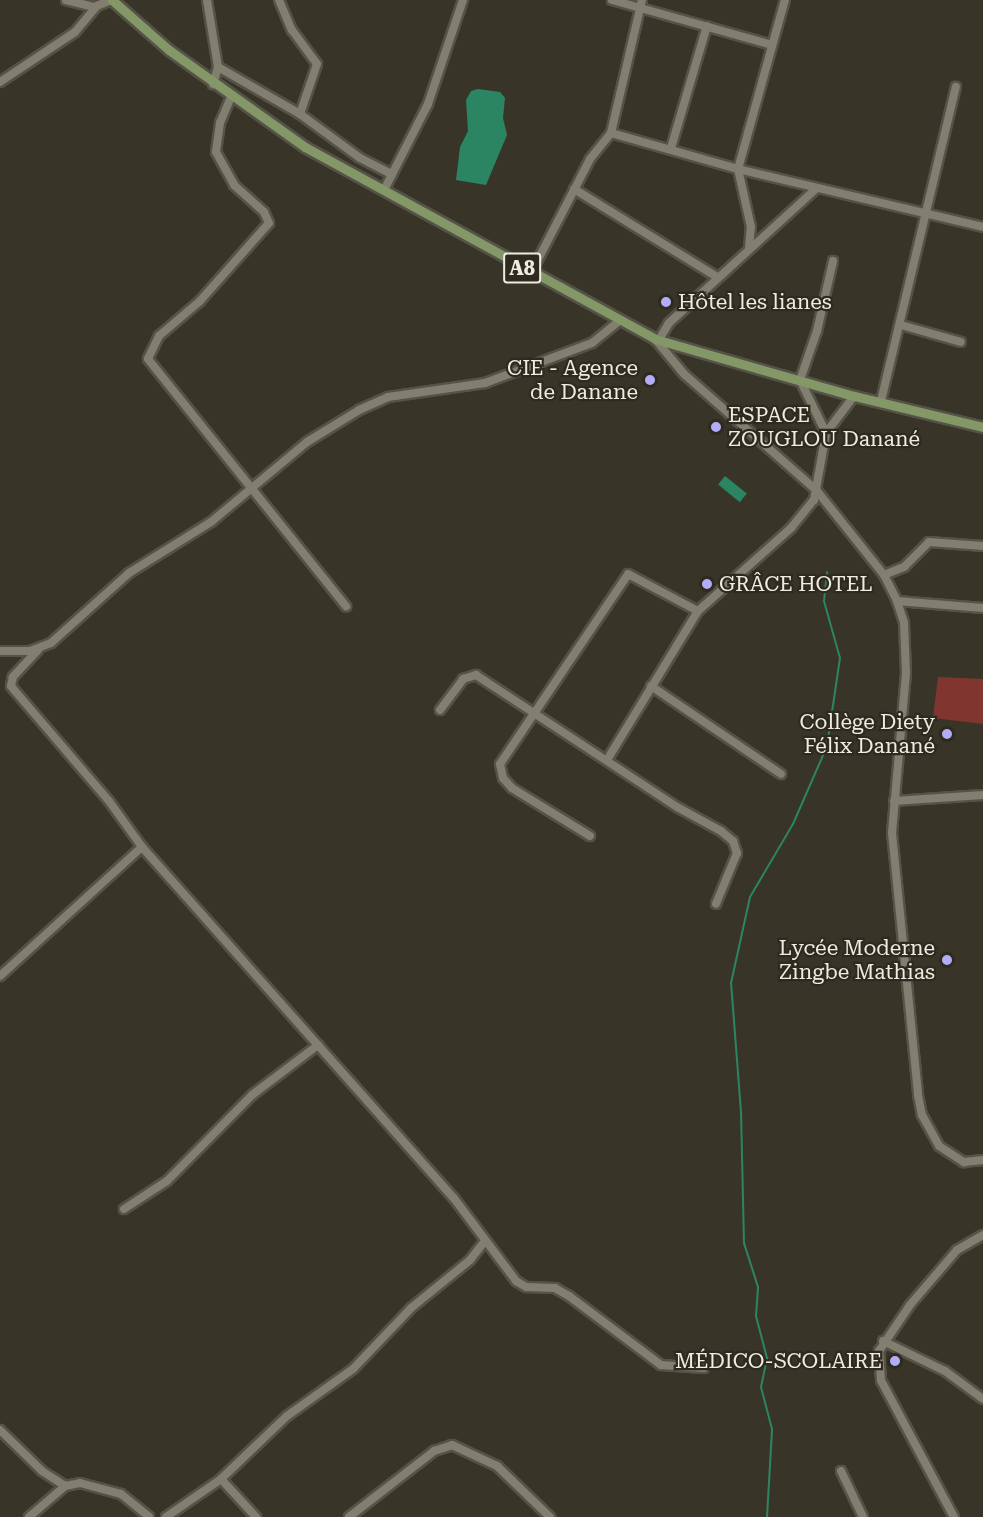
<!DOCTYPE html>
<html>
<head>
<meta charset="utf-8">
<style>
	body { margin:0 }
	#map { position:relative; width:983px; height:1517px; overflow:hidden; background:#383528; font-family:"Roboto Serif",serif }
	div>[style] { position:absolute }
	.green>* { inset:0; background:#80362e }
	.water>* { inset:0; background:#2c8562; transform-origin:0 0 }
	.stream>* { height:2px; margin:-1px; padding:0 1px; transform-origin:1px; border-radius:1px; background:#2c8562 }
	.roads { filter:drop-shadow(2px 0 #555348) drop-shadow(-2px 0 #555348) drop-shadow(0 2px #555348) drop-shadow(0 -2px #555348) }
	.minor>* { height:8px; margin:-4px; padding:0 4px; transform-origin:4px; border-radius:4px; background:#827e70 }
	.major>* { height:9px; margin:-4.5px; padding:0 4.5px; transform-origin:4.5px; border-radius:4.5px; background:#849766 }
	.dots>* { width:16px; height:16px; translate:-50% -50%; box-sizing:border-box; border:3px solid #2e2b1e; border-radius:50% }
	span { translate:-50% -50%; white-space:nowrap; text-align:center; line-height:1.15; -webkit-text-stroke:4.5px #2e2b1e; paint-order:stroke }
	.shield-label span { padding:2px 4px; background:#2e2b1e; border:2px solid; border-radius:4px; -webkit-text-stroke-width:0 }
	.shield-label { font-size:20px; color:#edebe3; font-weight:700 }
	.poi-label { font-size:21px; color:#edebe3 }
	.left { translate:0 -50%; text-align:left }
	.right { translate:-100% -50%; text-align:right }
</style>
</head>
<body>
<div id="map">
	<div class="green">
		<i style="clip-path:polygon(938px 677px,983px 679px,983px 724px,933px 718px)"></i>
	</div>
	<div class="water">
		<i style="clip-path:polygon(478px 89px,500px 92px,505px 98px,503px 118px,507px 135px,486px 185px,456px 180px,460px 147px,468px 131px,466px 100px,471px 91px)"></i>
		<i style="left:725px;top:476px;width:28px;height:11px;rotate:39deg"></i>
	</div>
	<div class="stream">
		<i style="left:767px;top:1517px;width:88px;rotate:-86.7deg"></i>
		<i style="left:772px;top:1429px;width:43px;rotate:-104.7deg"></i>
		<i style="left:761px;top:1387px;width:30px;rotate:-78deg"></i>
		<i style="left:767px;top:1358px;width:43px;rotate:-104.7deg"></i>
		<i style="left:756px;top:1316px;width:29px;rotate:-86deg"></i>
		<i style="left:758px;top:1287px;width:46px;rotate:-107.7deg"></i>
		<i style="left:744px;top:1243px;width:131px;rotate:-91.3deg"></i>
		<i style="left:741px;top:1112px;width:129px;rotate:-94.4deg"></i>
		<i style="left:731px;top:983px;width:88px;rotate:-77.5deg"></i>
		<i style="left:750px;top:897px;width:85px;rotate:-59.5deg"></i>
		<i style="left:793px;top:824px;width:85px;rotate:-66.4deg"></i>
		<i style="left:827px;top:746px;width:89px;rotate:-81.6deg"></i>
		<i style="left:840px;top:658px;width:59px;rotate:-105.7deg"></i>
		<i style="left:824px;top:601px;width:29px;rotate:-84deg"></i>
	</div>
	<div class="roads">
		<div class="minor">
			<i style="left:66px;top:0;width:29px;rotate:14deg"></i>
			<i style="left:94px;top:7px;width:18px;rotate:-22deg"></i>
			<i style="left:207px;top:0;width:68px;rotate:80.7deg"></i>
			<i style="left:218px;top:67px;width:18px;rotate:106deg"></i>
			<i style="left:279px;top:0;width:33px;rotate:67deg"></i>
			<i style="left:292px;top:30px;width:42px;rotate:53.7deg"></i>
			<i style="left:317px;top:64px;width:53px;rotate:108.8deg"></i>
			<i style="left:612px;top:0;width:166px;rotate:15.7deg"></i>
			<i style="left:218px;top:67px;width:95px;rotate:29.8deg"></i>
			<i style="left:300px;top:114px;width:74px;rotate:36.3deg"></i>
			<i style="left:360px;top:158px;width:36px;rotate:27deg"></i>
			<i style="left:0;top:82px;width:90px;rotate:-33.7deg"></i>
			<i style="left:75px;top:32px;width:34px;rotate:-50deg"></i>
			<i style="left:231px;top:97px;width:28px;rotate:113deg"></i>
			<i style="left:220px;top:123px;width:29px;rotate:98deg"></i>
			<i style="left:216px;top:152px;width:38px;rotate:61deg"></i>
			<i style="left:234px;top:185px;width:40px;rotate:42deg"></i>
			<i style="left:264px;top:212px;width:12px;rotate:66deg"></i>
			<i style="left:269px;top:223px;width:104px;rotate:131.5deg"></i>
			<i style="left:200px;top:301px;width:54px;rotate:139.5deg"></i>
			<i style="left:159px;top:336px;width:25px;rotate:116deg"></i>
			<i style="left:148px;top:359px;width:317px;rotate:51.3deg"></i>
			<i style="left:611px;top:133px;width:137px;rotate:-76.9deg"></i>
			<i style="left:671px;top:148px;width:127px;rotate:-73.6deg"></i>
			<i style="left:574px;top:189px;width:168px;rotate:31.6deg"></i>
			<i style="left:384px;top:190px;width:97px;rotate:-62.9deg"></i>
			<i style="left:428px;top:104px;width:110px;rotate:-71.4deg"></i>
			<i style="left:749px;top:248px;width:21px;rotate:-85deg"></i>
			<i style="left:751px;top:227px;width:59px;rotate:-102.6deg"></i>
			<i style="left:738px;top:169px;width:175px;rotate:-74.5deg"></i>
			<i style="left:531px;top:273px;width:128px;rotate:-62.6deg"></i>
			<i style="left:590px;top:159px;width:33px;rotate:-51deg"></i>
			<i style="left:611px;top:133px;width:132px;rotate:15.8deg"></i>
			<i style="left:738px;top:169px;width:252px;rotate:13.3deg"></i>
			<i style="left:901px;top:325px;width:62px;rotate:15.8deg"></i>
			<i style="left:660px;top:338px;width:17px;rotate:-59deg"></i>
			<i style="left:669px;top:323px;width:200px;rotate:-42.4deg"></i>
			<i style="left:655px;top:339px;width:45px;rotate:50.4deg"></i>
			<i style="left:684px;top:374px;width:177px;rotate:41.3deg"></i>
			<i style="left:817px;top:491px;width:107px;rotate:51.4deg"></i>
			<i style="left:884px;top:575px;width:29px;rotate:63deg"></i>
			<i style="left:897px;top:601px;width:23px;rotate:72deg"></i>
			<i style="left:904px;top:623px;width:50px;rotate:87.7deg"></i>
			<i style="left:906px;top:673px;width:161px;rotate:95deg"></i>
			<i style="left:892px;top:833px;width:263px;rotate:84.3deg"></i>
			<i style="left:918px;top:1095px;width:20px;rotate:79deg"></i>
			<i style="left:922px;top:1115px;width:35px;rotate:61deg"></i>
			<i style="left:939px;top:1146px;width:30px;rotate:33deg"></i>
			<i style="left:964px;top:1162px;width:19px;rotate:-6deg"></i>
			<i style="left:881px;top:401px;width:323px;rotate:-76.6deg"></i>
			<i style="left:826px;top:433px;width:59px;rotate:-116.1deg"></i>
			<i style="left:800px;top:380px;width:52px;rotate:-70.9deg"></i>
			<i style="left:817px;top:331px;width:72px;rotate:-77.1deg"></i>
			<i style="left:884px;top:575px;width:22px;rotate:-22deg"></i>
			<i style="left:904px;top:567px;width:35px;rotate:-45deg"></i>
			<i style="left:929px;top:542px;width:54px;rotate:4.2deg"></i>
			<i style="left:897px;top:601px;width:86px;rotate:4.7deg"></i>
			<i style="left:38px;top:650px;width:37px;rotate:133deg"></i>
			<i style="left:13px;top:677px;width:9px;rotate:103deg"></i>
			<i style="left:11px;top:686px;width:6px;rotate:51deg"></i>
			<i style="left:15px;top:691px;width:145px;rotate:49.5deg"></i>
			<i style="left:109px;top:801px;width:57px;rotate:54.3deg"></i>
			<i style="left:142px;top:847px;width:468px;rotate:48.4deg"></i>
			<i style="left:453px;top:1197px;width:105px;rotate:53.1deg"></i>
			<i style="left:516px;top:1281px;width:12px;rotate:31deg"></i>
			<i style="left:526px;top:1287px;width:29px;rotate:2deg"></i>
			<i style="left:555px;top:1288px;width:16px;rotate:30deg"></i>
			<i style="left:569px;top:1296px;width:115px;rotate:36.9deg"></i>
			<i style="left:661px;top:1365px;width:43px;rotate:4deg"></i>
			<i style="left:0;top:651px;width:30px"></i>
			<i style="left:30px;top:651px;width:22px;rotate:-21deg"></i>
			<i style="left:51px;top:643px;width:105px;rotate:-41.9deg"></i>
			<i style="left:129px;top:573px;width:97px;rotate:-31.9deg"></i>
			<i style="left:211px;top:522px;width:125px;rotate:-39.8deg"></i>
			<i style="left:307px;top:442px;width:61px;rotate:-31.6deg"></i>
			<i style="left:359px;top:410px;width:32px;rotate:-24deg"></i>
			<i style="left:388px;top:397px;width:98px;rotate:-8.2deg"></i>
			<i style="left:485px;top:383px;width:114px;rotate:-20.5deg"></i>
			<i style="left:592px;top:343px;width:35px;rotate:-39deg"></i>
			<i style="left:651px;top:686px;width:157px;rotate:34.1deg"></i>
			<i style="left:440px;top:710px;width:39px;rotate:-53deg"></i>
			<i style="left:463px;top:679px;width:14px;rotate:-17deg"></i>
			<i style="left:476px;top:675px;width:240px;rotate:33.3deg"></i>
			<i style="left:677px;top:807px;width:50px;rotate:28.6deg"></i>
			<i style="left:721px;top:831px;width:16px;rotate:40deg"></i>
			<i style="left:733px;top:841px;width:13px;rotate:72deg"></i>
			<i style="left:737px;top:853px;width:55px;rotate:112.4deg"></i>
			<i style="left:607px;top:760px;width:175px;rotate:-58.6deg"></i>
			<i style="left:894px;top:801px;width:89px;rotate:-3.9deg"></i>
			<i style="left:590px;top:836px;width:92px;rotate:-148.4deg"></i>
			<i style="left:512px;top:788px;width:13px;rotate:-132deg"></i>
			<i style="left:503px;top:778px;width:14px;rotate:-102deg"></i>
			<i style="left:500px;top:764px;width:229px;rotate:-56deg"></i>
			<i style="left:628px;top:574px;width:79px;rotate:27.9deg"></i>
			<i style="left:698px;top:611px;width:125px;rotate:-41.7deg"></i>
			<i style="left:791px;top:528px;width:36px;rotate:-51deg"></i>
			<i style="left:814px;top:500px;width:68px;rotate:-79.8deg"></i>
			<i style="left:826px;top:433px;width:46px;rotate:-52.9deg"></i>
			<i style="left:0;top:976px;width:192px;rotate:-42.3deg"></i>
			<i style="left:124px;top:1209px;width:51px;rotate:-33.1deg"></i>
			<i style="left:167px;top:1181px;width:121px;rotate:-45.3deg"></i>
			<i style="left:252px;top:1095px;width:83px;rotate:-37.1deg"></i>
			<i style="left:883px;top:1341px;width:69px;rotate:25.8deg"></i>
			<i style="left:945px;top:1371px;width:47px;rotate:36.4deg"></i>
			<i style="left:0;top:1430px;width:59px;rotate:44.3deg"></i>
			<i style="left:42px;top:1471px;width:27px;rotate:33deg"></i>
			<i style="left:841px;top:1471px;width:51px;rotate:64.4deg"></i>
			<i style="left:221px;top:1479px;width:52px;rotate:47.4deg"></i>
			<i style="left:29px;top:1517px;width:48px;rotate:-40.7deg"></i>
			<i style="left:65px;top:1486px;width:15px;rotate:-11deg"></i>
			<i style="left:80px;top:1483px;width:42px;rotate:15deg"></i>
			<i style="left:121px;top:1494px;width:36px;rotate:39deg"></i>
			<i style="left:166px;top:1517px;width:67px;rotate:-34.6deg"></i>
			<i style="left:221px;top:1479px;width:91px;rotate:-43.7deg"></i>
			<i style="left:287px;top:1416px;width:81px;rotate:-35.5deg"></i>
			<i style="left:353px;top:1369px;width:84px;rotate:-46.4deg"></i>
			<i style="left:411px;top:1308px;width:76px;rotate:-39.1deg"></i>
			<i style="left:470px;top:1260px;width:24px;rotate:-52deg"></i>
			<i style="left:349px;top:1517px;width:108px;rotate:-37.8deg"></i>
			<i style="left:434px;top:1451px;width:19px;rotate:-18deg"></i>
			<i style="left:452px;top:1445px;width:50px;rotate:25deg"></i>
			<i style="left:497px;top:1466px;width:74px;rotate:43.9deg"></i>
			<i style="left:954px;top:1517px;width:155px;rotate:-118.1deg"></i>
			<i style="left:881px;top:1380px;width:29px;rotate:-94deg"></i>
			<i style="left:879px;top:1351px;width:55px;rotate:-56deg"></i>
			<i style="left:910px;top:1305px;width:72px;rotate:-49.5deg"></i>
			<i style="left:957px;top:1250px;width:30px;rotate:-30deg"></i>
		</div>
		<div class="major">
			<i style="left:112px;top:0;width:76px;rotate:41.3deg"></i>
			<i style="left:169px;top:50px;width:167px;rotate:35.5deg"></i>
			<i style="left:305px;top:147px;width:399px;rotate:28.7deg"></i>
			<i style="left:655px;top:339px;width:207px;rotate:16deg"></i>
			<i style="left:854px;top:396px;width:133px;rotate:13.5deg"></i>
		</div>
	</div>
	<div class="dots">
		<i style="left:666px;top:302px;background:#b2adf9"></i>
		<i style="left:650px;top:380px;background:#b2adf9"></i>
		<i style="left:716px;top:427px;background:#b2adf9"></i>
		<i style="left:707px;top:584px;background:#b2adf9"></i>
		<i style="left:947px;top:734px;background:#b2adf9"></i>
		<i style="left:947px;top:960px;background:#b2adf9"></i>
		<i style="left:895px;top:1361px;background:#b2adf9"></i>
	</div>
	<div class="shield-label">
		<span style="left:522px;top:268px">A8</span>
	</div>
	<div class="poi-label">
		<span class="left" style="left:678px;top:302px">Hôtel les lianes</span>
		<span class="right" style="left:638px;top:380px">CIE - Agence<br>de Danane</span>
		<span class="left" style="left:728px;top:427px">ESPACE<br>ZOUGLOU Danané</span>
		<span class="left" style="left:719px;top:584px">GRÂCE HOTEL</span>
		<span class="right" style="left:935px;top:734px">Collège Diety<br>Félix Danané</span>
		<span class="right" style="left:935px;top:960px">Lycée Moderne<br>Zingbe Mathias</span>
		<span class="right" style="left:882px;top:1361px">MÉDICO-SCOLAIRE</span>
	</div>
</div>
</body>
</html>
